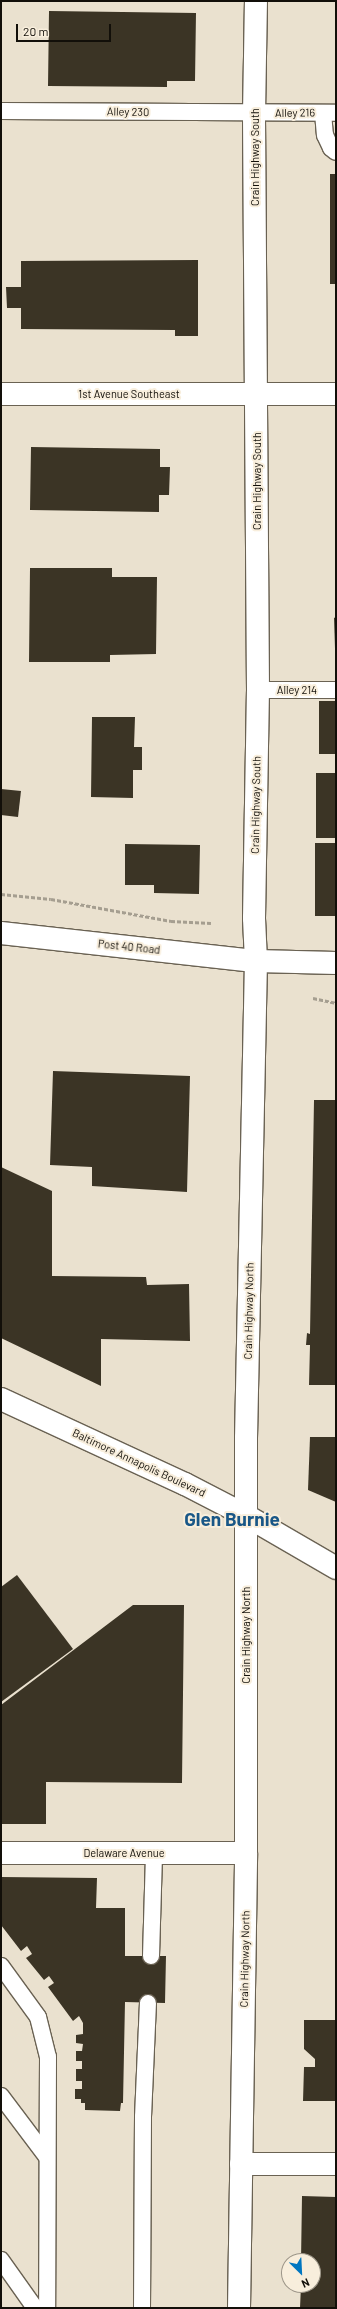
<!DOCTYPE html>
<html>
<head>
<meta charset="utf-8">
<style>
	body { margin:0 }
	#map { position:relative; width:337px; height:2309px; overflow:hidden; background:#eae1cf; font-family:Barlow,sans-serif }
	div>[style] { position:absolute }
	.building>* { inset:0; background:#3b3425; transform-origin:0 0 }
	.path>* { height:2.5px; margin-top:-1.25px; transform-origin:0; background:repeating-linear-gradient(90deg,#a59e90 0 4px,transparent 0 6px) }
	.roads { filter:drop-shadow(1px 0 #6a6253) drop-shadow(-1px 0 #6a6253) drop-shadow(0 1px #6a6253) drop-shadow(0 -1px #6a6253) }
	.service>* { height:16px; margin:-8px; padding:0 8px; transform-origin:8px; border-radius:8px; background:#fff }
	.minor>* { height:22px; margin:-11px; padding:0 11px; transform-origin:11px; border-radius:11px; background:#fff }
	.secondary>* { height:22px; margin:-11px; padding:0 11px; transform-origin:11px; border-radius:11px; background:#fff }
	.primary>* { height:22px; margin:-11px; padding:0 11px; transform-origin:11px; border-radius:11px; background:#fff }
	span { translate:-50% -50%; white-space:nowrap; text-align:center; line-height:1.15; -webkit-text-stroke:4px #f8eedc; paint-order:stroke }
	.street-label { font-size:11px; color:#120f09 }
	.town-label { font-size:19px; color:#195787; font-weight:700 }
	.frame { position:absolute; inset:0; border:2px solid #120f09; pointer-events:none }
	.north { position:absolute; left:281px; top:2253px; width:40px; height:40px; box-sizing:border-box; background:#f8eedc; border:1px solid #9c9588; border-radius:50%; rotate:156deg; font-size:11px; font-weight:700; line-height:16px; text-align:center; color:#120f09 }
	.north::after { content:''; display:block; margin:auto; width:14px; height:18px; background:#0076c0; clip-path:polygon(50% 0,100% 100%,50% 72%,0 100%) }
	.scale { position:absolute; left:16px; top:24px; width:95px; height:18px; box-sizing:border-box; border:2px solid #120f09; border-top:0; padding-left:5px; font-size:12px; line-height:14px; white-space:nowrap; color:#120f09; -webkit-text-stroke:3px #f8eedc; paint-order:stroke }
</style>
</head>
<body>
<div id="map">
	<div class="building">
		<i style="clip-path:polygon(49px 11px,196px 13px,195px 81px,167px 81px,167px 87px,48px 86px)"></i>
		<i style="left:330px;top:174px;width:6px;height:110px"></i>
		<i style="clip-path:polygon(198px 260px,198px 336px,175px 336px,175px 330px,21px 329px,21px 308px,7px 308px,6px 287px,21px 287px,21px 261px)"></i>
		<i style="clip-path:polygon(31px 447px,160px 449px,160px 467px,170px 467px,169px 495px,159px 495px,159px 512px,30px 510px)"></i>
		<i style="clip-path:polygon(30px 568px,112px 568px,112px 577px,157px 577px,156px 654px,110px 655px,110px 662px,29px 662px)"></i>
		<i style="clip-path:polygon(336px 617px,336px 648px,335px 648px,334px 618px)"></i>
		<i style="left:319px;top:701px;width:17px;height:53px"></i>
		<i style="clip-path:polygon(92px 717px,135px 717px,134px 747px,142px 747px,142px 770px,133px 770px,133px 798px,91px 797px)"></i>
		<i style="left:316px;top:773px;width:20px;height:65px"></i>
		<i style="clip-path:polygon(1px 789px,21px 791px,18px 817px,1px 815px)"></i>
		<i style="left:315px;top:843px;width:21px;height:73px"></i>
		<i style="clip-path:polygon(125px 844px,200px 845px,199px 894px,154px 893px,154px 885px,125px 885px)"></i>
		<i style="clip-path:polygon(53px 1071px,190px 1076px,187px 1192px,92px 1186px,92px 1167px,50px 1165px)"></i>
		<i style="clip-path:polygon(314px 1100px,336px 1100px,336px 1385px,309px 1385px,310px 1345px,306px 1345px,307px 1333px,310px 1334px)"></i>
		<i style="clip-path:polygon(1px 1167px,52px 1191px,52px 1276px,146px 1277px,147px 1285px,189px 1284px,190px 1341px,101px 1339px,101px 1386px,1px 1338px)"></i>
		<i style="clip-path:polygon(310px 1437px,336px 1437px,336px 1502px,308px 1490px)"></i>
		<i style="clip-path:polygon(17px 1575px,73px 1649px,1px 1702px,1px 1587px)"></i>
		<i style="clip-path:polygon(133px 1605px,184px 1605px,182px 1783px,46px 1782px,46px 1824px,1px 1824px,1px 1705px)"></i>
		<i style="clip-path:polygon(1px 1877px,97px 1878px,96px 1908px,125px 1908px,125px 1956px,166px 1956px,165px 2003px,125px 2002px,123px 2103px,121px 2103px,120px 2111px,85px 2110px,85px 2103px,81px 2103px,81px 2099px,75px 2099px,75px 2089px,82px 2089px,82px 2081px,76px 2081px,76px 2069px,82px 2069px,82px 2061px,76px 2061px,76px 2051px,82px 2051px,83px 2044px,76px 2043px,76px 2035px,83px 2034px,83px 2023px,79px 2016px,73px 2021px,48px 1987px,54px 1983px,49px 1976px,44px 1980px,26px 1958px,32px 1954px,27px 1946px,21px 1951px,1px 1925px)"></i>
		<i style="clip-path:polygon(304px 2020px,336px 2020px,336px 2101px,303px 2101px,304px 2067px,315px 2067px,315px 2059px,304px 2049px)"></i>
		<i style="clip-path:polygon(302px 2196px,336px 2197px,336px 2308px,300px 2308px,301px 2285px,313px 2285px,313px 2261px,301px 2261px)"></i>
	</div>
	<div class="path">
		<i style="left:1px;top:894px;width:50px;rotate:5.7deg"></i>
		<i style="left:51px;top:899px;width:122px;rotate:10.4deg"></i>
		<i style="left:171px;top:921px;width:40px;rotate:2.9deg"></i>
		<i style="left:313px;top:998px;width:24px;rotate:12deg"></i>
	</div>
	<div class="roads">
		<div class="service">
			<i style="left:1px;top:111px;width:335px;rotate:0.3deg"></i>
			<i style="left:323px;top:113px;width:22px;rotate:85deg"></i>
			<i style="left:325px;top:135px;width:14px;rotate:65deg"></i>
			<i style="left:331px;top:148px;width:6px;rotate:39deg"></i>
			<i style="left:258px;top:690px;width:78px"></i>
			<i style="left:151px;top:1956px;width:103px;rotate:-88.3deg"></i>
			<i style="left:1px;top:1966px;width:63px;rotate:54deg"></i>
			<i style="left:38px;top:2017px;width:41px;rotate:76deg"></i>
			<i style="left:48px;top:2057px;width:251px;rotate:90.2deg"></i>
			<i style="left:1px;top:2096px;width:76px;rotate:53deg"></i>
			<i style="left:1px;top:2260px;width:59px;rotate:54.7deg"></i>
			<i style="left:142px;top:2308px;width:191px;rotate:-89.7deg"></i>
			<i style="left:143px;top:2117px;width:114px;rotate:-87.5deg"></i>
		</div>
		<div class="minor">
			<i style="left:1px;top:394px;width:335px"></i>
			<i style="left:1px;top:933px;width:257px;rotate:6.3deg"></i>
			<i style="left:256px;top:961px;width:80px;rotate:1.4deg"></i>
			<i style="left:1px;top:1853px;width:245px"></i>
			<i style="left:241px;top:2164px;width:95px"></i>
		</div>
		<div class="secondary">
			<i style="left:1px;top:1399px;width:203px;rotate:24.8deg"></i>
			<i style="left:185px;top:1484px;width:68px;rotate:27.3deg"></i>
			<i style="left:245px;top:1515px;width:105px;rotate:30.2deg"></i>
		</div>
		<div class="primary">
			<i style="left:239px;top:2308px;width:455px;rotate:-89.1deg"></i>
			<i style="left:246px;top:1853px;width:415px;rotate:-90deg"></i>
			<i style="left:246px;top:1438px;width:477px;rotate:-88.8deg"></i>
			<i style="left:256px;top:961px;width:43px;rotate:-92.7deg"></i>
			<i style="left:254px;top:918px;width:228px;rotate:-89deg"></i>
			<i style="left:258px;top:690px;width:576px;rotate:-90.4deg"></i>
			<i style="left:254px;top:114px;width:113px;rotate:-89deg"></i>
		</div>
	</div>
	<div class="street-label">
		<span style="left:128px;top:112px;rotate:1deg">Alley 230</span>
		<span style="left:295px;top:113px;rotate:-1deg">Alley 216</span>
		<span style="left:255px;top:157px;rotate:-90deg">Crain Highway South</span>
		<span style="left:129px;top:394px">1st Avenue Southeast</span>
		<span style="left:257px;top:481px;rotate:-90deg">Crain Highway South</span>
		<span style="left:297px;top:690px">Alley 214</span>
		<span style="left:256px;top:805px;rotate:-89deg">Crain Highway South</span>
		<span style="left:129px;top:947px;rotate:6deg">Post 40 Road</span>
		<span style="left:249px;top:1311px;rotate:-89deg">Crain Highway North</span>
		<span style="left:139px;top:1463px;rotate:25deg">Baltimore Annapolis Boulevard</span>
		<span style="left:246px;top:1635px;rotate:-90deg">Crain Highway North</span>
		<span style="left:124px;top:1853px">Delaware Avenue</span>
		<span style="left:245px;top:1959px;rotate:-89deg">Crain Highway North</span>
	</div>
	<div class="town-label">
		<span style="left:232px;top:1519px">Glen Burnie</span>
	</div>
	<div class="frame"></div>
	<div class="north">N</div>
	<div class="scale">20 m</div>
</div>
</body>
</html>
